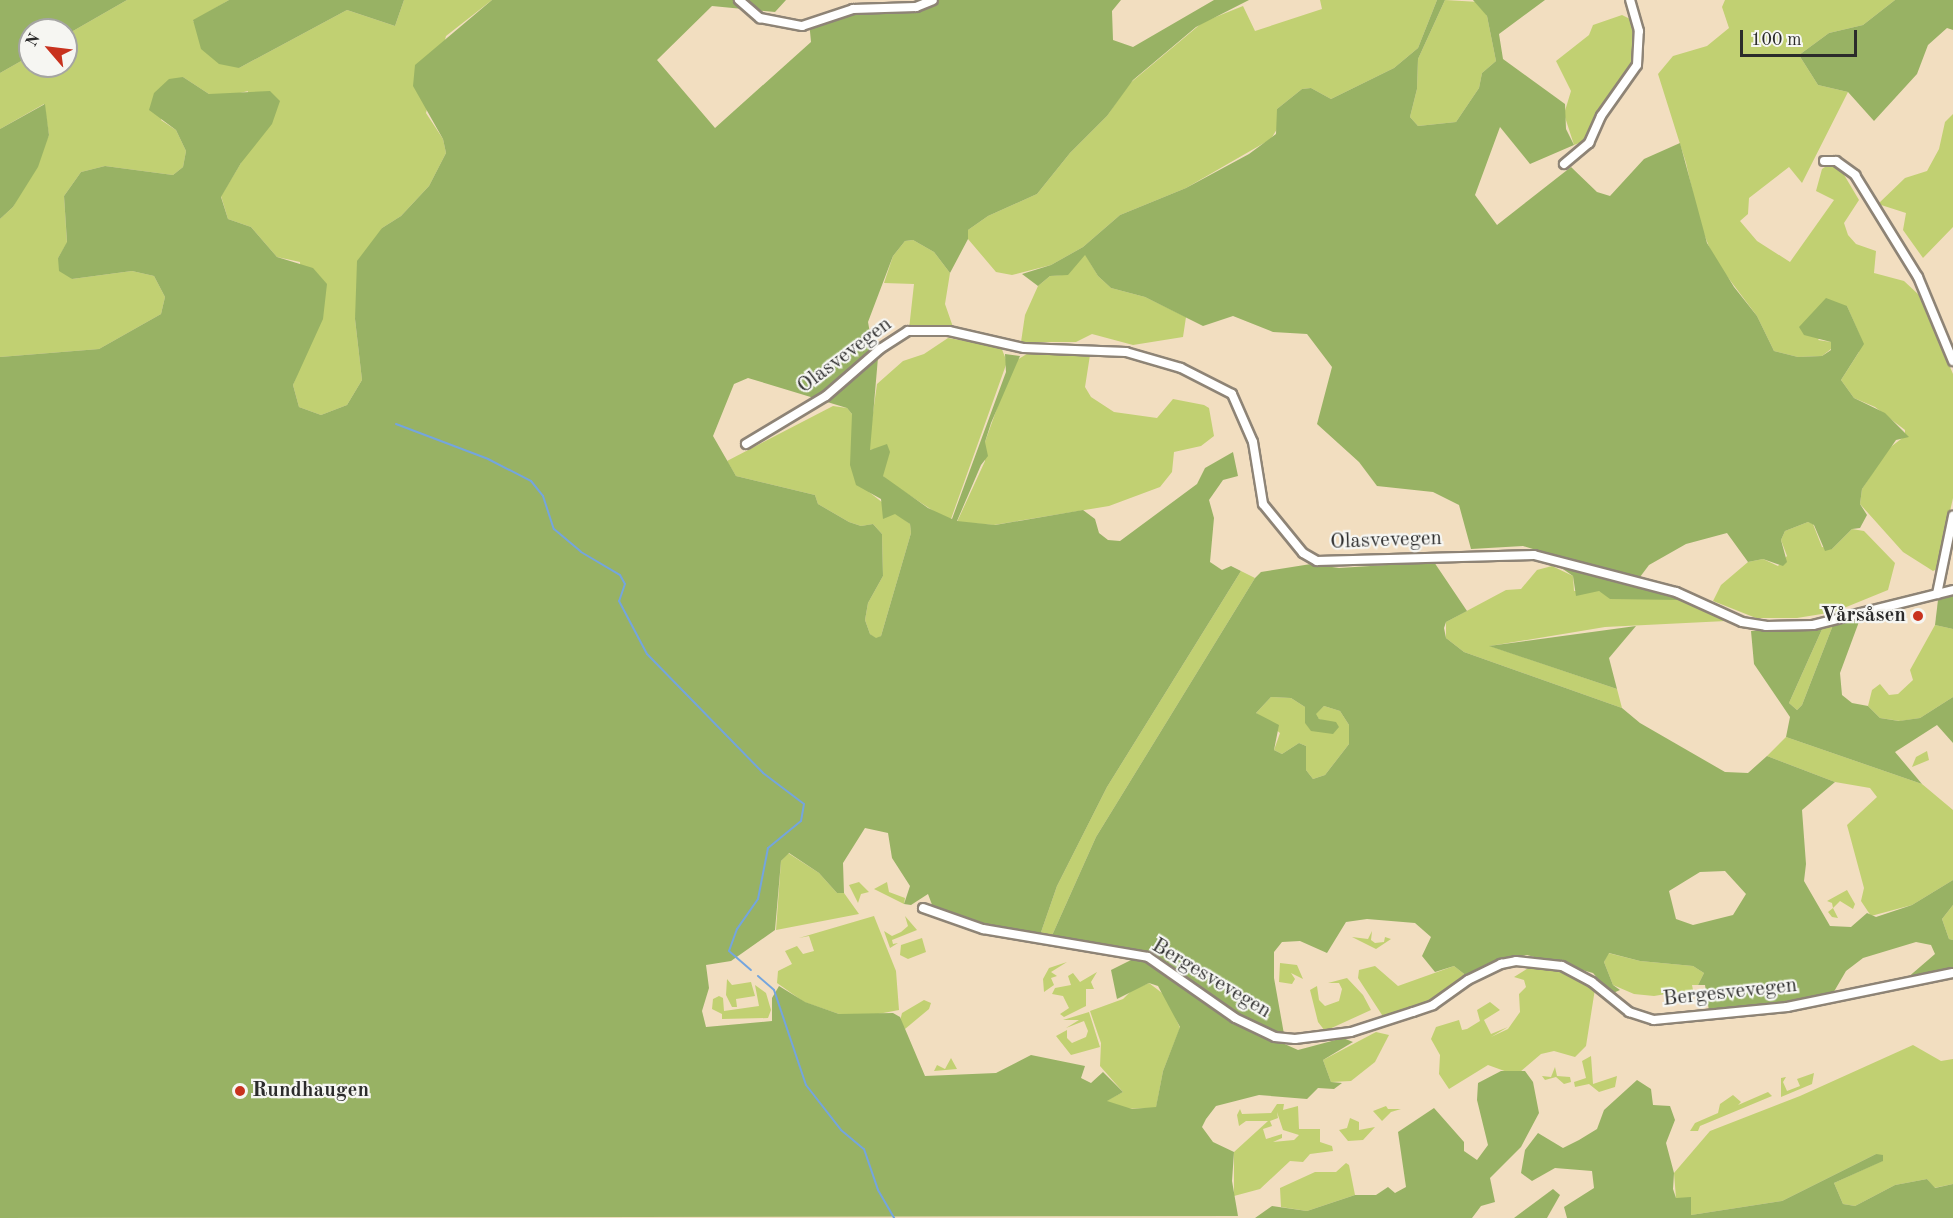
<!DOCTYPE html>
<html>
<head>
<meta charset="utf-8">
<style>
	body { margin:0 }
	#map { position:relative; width:1953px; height:1218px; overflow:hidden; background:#f2dec0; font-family:"Old Standard TT",serif }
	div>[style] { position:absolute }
	.green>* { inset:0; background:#c1d072 }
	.forest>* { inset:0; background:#98b264 }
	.stream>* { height:2px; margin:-1px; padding:0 1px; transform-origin:1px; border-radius:1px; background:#74a5de }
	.roads { filter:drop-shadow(2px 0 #8e8476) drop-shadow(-2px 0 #8e8476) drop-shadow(0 2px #8e8476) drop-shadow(0 -2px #8e8476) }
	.minor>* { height:8px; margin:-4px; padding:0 4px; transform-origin:4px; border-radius:4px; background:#fff }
	.dots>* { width:16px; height:16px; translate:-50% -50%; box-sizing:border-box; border:3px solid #f6f6f2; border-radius:50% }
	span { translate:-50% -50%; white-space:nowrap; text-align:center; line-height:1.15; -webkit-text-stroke:4.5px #f6f6f2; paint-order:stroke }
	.street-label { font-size:21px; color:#2b2b2b }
	.poi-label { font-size:21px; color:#2b2b2b; font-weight:700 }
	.right { translate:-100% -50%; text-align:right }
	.left { translate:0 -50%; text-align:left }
	.north { position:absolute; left:18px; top:18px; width:60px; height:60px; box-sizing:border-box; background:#f6f6f2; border:2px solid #a5a5a2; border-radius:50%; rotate:298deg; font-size:16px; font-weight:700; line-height:24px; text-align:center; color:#2b2b2b }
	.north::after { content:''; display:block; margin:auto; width:21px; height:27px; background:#c8321e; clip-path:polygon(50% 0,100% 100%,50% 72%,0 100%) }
	.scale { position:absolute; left:1740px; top:30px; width:117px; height:27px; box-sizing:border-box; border:3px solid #2b2b2b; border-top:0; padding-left:8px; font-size:18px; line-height:21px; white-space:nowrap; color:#2b2b2b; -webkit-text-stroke:4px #f6f6f2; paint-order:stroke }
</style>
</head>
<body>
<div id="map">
	<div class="green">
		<i style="clip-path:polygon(127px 0,229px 0,193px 21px,239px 68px,347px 10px,395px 26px,404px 0,492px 0,446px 36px,426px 113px,443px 139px,446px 153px,429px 186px,401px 216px,382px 228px,355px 319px,362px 380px,347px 405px,321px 415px,299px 407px,293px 385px,304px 356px,300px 262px,277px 257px,251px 227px,228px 219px,221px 196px,241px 163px,248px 91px,228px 96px,209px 94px,183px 77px,161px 120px,176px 130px,186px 151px,183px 167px,173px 175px,105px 166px,81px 172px,64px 196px,67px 243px,58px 258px,72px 279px,132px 271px,154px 276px,165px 297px,161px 314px,99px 349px,0 357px,0 219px,13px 207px,49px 135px,44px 104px,0 129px,0 73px,30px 56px,30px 66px,66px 66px,66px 35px)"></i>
		<i style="clip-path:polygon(1320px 0,1437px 0,1418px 48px,1394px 68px,1331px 99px,1311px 88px,1302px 89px,1277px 109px,1277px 129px,1271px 139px,1186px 188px,1120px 215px,1083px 247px,1051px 265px,1012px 275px,996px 272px,968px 239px,968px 230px,988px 216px,1037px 194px,1070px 153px,1107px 116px,1129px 84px,1203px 22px,1243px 6px,1255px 31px,1322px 9px)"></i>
		<i style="clip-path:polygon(1445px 0,1479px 2px,1487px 16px,1496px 61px,1482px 73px,1479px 88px,1456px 122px,1418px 126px,1410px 117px,1417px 89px,1418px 59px)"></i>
		<i style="clip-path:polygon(1725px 0,1895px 0,1863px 25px,1829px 33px,1799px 55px,1818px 85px,1848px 92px,1802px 183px,1789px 167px,1749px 198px,1748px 214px,1740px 221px,1757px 241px,1790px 262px,1834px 200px,1816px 191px,1822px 169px,1828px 165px,1840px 168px,1859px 200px,1844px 223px,1848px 235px,1856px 244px,1876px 251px,1874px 273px,1904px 281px,1919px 295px,1953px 374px,1953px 498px,1937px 569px,1933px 571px,1903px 552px,1860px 504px,1862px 489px,1888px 449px,1905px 436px,1905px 430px,1875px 407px,1854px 398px,1841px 380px,1859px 352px,1860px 336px,1847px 306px,1818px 340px,1831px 342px,1831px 349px,1822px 356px,1798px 357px,1774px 351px,1757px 316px,1714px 259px,1700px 224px,1686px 163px,1658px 74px,1673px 56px,1707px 46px,1729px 28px,1722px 7px)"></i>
		<i style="clip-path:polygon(1622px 15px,1630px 19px,1636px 39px,1631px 72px,1600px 111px,1587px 140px,1574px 145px,1564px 114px,1571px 91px,1556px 61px,1589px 35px,1593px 25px)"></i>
		<i style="clip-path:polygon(1953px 114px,1953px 227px,1923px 258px,1903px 230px,1906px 213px,1878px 204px,1905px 178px,1927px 171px,1939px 149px,1945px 122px)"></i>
		<i style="clip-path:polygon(913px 240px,934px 252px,950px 273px,945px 304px,953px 327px,909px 329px,914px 284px,884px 283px,893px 256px,905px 241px)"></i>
		<i style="clip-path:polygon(1085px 254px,1098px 276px,1111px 288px,1145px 297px,1186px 317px,1183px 337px,1133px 345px,1092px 334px,1076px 342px,1021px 342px,1025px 315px,1038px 286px,1050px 276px,1062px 275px)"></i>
		<i style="clip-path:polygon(948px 338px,1001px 347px,1007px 362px,951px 519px,941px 516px,888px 481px,883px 476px,879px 448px,870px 450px,869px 441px,877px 384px,903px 361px,924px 354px)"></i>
		<i style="clip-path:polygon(1030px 352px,1090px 355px,1085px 387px,1091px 397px,1114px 412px,1157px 418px,1173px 399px,1204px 405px,1209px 408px,1214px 436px,1201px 446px,1174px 452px,1172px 472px,1160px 487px,1109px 506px,994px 525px,957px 522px,985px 461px,985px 442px,1001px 397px,1017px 360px)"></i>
		<i style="clip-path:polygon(833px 406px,847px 408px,852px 414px,869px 492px,910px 524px,911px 533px,881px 636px,876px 639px,870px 634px,865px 620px,868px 603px,883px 576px,882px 534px,873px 524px,861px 526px,849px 522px,818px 504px,815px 495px,736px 476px,727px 461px)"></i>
		<i style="clip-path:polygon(1808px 522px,1813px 524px,1822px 547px,1832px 549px,1852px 529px,1864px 531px,1895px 563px,1888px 590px,1834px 612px,1797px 618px,1756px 618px,1713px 601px,1721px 585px,1748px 562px,1763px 559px,1778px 566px,1787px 556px,1781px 540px,1785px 531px)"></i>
		<i style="clip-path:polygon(1552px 566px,1573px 576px,1574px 591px,1599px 591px,1628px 599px,1669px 597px,1698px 604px,1726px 621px,1605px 627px,1490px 646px,1617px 689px,1622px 708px,1464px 652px,1446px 638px,1446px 622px,1506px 590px,1521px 589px,1537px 570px)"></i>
		<i style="clip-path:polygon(1241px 571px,1255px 578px,1096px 837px,1050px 940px,1039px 938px,1057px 886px,1107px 787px)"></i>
		<i style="clip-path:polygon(1833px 625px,1802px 705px,1797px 710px,1789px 703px,1823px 627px)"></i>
		<i style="clip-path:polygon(1935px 625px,1953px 629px,1953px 697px,1920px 718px,1900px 721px,1880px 718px,1868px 706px,1872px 690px,1880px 684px,1889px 695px,1898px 694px,1913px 680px,1910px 670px)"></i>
		<i style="clip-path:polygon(1271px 697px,1291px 698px,1305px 707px,1305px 723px,1339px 727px,1319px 719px,1315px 714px,1324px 706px,1340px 711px,1349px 725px,1349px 744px,1325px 775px,1313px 779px,1306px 770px,1306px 746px,1299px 743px,1282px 754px,1274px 750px,1280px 733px,1256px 713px)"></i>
		<i style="clip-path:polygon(1786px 737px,1922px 784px,1953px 810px,1953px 880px,1912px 905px,1871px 916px,1861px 901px,1864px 888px,1847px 825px,1877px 797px,1870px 788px,1835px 782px,1767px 756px)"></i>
		<i style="clip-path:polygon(1927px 751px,1929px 760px,1912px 767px,1916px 757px)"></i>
		<i style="clip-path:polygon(788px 853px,819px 873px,837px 893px,844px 893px,859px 914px,776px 930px,781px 861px)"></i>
		<i style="clip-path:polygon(859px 882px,869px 892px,861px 894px,858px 903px,849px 885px)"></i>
		<i style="clip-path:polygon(887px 882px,889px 892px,905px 898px,904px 904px,874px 889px)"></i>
		<i style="clip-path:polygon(1847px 890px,1855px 904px,1853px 909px,1840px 901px,1833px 908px,1838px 918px,1832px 917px,1828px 912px,1833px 908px,1832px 903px,1827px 901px)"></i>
		<i style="clip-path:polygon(1953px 905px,1953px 940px,1949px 939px,1942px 919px)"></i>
		<i style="clip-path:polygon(874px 916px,896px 971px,899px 1010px,878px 1014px,839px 1014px,804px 1002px,777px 983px,778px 971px,792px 964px,785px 951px,797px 946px,803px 954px,814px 951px,809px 936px,799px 938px)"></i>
		<i style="clip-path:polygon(905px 916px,917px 930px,892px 940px,893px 944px,898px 943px,890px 948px,884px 931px,892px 936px,901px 932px,908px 926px)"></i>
		<i style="clip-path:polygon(1372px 931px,1371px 940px,1375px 943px,1384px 942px,1385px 937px,1391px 939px,1376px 949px,1352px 937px,1368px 939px)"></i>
		<i style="clip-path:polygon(922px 938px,926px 952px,908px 959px,900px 955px,901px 945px)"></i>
		<i style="clip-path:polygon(1608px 953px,1640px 961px,1693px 966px,1704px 973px,1698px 985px,1692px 985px,1694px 995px,1684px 999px,1678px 992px,1654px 996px,1634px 994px,1613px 985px,1604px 962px)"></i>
		<i style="clip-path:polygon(1067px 962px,1051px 972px,1057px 976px,1051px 978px,1054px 985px,1044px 992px,1043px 979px,1049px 968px)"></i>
		<i style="clip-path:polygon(1280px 963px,1297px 965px,1303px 979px,1291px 973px,1295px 979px,1292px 984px,1279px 982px)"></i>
		<i style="clip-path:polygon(1533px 965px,1561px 969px,1595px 989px,1586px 1046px,1575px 1057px,1554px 1051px,1541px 1054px,1520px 1072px,1510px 1073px,1488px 1065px,1449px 1089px,1439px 1074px,1440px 1055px,1431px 1039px,1436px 1027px,1459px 1020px,1462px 1030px,1467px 1029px,1480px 1021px,1477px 1010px,1490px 1002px,1500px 1010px,1484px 1020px,1491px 1034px,1508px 1027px,1491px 1037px,1508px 1029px,1520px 1012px,1519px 994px,1526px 987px,1524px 980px,1514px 977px)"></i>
		<i style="clip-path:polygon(1375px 966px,1398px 986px,1454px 966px,1468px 977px,1432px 1001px,1384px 1018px,1358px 978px,1359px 970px)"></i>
		<i style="clip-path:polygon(1097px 972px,1091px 982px,1094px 989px,1086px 989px,1086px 1006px,1064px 1017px,1060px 1014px,1069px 1008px,1063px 996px,1052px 994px,1055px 988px,1071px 985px,1068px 976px,1073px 973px,1080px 982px)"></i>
		<i style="clip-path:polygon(1347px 978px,1363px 995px,1371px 1010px,1325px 1031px,1318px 1022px,1310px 990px,1317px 986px,1319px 1000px,1325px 1006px,1339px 1001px,1342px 989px,1339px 983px,1328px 983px)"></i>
		<i style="clip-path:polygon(727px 979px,732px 985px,751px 982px,755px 996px,736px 999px,737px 1007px,732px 1007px,726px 995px)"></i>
		<i style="clip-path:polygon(1149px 983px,1166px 996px,1180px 1028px,1163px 1071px,1156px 1108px,1121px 1109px,1106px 1101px,1123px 1092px,1100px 1066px,1101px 1043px,1090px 1011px,1123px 999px,1132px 990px)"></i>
		<i style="clip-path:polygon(755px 985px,766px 993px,771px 1010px,768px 1018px,722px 1019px,722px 1014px,712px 1009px,713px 999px,719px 996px,723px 998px,724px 1011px,759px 1006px)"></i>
		<i style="clip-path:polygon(924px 1000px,931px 1003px,929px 1009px,905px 1029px,900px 1021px,902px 1013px)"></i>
		<i style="clip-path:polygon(1089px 1012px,1100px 1047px,1071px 1055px,1056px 1036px,1067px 1030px,1067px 1038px,1072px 1043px,1086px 1037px,1088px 1031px,1084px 1021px,1066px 1028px,1079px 1020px,1063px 1020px)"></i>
		<i style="clip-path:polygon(1376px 1032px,1389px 1035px,1375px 1062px,1351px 1081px,1331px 1082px,1323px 1060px)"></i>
		<i style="clip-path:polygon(1913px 1045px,1941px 1061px,1953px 1059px,1953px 1184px,1934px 1188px,1927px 1179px,1895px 1185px,1855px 1206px,1843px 1204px,1834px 1183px,1882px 1161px,1876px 1154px,1782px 1201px,1691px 1215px,1676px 1198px,1674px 1173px,1710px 1131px,1800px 1096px)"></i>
		<i style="clip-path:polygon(1591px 1056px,1593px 1084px,1617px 1076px,1615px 1087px,1599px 1092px,1589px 1084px,1575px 1087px,1574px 1082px,1586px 1078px,1582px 1061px)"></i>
		<i style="clip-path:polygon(951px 1058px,957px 1069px,934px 1071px,937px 1065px,945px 1069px)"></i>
		<i style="clip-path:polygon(1555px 1067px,1557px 1076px,1570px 1077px,1571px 1082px,1564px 1084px,1556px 1077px,1545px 1080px,1542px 1076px,1551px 1077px)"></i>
		<i style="clip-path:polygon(1814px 1073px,1812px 1084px,1781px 1097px,1781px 1078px,1786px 1077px,1783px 1082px,1787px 1091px,1800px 1086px,1797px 1079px)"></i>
		<i style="clip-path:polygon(1768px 1092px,1772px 1096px,1700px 1126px,1698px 1131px,1690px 1131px,1695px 1123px,1718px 1113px,1720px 1104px,1733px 1095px,1741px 1102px,1738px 1105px)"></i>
		<i style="clip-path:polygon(evenodd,1277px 1104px,1284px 1104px,1283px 1110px,1298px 1106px,1299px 1129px,1320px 1129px,1320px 1142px,1332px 1146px,1333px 1151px,1310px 1154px,1303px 1162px,1290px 1161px,1260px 1189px,1234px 1196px,1234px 1152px,1268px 1121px,1246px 1121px,1239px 1126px,1237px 1115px,1240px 1109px,1242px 1114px,1271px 1113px,1277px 1104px,1277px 1112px,1283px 1130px,1299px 1135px,1294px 1140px,1273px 1142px,1282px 1138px,1282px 1134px,1266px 1139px,1263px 1129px,1272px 1126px,1270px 1121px,1278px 1118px,1277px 1112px)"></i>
		<i style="clip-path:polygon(1386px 1106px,1388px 1109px,1401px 1109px,1391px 1112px,1382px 1121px,1373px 1111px)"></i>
		<i style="clip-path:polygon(1350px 1118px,1359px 1122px,1359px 1130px,1375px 1127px,1363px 1140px,1348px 1141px,1339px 1130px,1347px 1128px)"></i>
		<i style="clip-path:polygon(1346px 1163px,1349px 1165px,1355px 1195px,1307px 1211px,1281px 1207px,1280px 1188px,1315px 1172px,1336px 1172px)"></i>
	</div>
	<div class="forest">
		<i style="clip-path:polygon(0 0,127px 0,66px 35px,66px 30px,30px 30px,30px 56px,0 73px)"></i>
		<i style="clip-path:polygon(229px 0,404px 0,395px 26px,347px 10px,239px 68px,219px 64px,201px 49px,193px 20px)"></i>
		<i style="clip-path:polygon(evenodd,492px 0,786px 0,775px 12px,712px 6px,657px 60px,715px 128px,811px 42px,809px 21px,835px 10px,916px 5px,917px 0,1121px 0,1112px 11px,1113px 40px,1133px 47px,1214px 0,1249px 0,1196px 27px,1133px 80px,1107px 116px,1070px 153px,1037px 194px,988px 216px,968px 230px,968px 239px,950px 273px,934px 252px,913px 240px,905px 241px,893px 256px,868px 322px,872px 344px,879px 346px,870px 450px,887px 444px,890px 452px,883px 476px,928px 508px,952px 519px,1006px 372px,1005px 354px,1020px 356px,991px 423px,985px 442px,988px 456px,981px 465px,957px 521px,995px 525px,1083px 510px,1095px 519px,1099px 533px,1108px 540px,1120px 541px,1197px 484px,1205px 468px,1233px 452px,1238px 476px,1223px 480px,1209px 500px,1214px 518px,1210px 562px,1222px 570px,1231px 566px,1241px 571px,1107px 787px,1057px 886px,1039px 938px,990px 930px,934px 910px,928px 894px,911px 905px,904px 904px,910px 886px,892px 858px,888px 833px,865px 828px,843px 863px,844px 893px,837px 893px,819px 873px,789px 853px,781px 861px,775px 930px,731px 961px,706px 965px,709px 988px,702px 1011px,706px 1027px,772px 1021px,772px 998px,779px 986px,805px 1002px,839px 1014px,893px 1013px,900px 1017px,925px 1076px,996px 1073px,1031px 1055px,1085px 1066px,1081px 1078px,1091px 1083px,1103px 1072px,1123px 1092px,1107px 1101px,1132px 1109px,1156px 1107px,1163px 1071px,1180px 1027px,1158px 986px,1149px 983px,1117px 999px,1111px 970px,1133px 959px,1151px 962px,1237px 1023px,1298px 1050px,1343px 1038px,1353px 1042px,1323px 1060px,1331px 1082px,1342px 1083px,1334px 1089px,1318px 1088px,1307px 1099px,1259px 1095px,1216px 1106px,1206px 1119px,1202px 1127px,1213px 1142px,1234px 1152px,1232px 1181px,1238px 1216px,0 1218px,0 357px,99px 349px,161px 314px,165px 297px,154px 276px,132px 271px,72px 279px,59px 271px,58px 258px,67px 242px,64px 196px,81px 172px,105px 166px,173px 175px,183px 167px,186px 151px,176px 130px,149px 110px,154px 93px,169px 79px,183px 77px,209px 94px,270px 91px,280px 101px,272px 124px,241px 163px,221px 197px,228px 219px,251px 227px,277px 257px,313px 268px,327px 284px,323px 319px,293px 385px,299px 407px,321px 415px,347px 405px,362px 380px,355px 319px,357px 261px,382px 228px,401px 216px,429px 186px,446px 153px,443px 139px,413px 86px,415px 65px,492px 0,748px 378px,847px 408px,852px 414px,850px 465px,856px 485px,881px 499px,883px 519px,895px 514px,910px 524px,911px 533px,881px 636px,876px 638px,870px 634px,865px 620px,868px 603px,883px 576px,882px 534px,873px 524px,861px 526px,849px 522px,818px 504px,815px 495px,736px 476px,713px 436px,734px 384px,748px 378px)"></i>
		<i style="clip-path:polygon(1437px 0,1445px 0,1418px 59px,1417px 89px,1410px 117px,1418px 126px,1456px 122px,1479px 88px,1482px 73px,1496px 61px,1487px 16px,1473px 0,1545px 0,1499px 34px,1503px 59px,1565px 104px,1566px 129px,1574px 145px,1530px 164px,1500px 127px,1475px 195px,1497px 225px,1571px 167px,1597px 192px,1610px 196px,1644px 159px,1680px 143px,1707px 243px,1734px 287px,1757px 316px,1774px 351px,1798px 357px,1822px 356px,1831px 350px,1831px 342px,1804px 335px,1799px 327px,1826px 298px,1847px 306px,1864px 344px,1841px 380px,1854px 398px,1885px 413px,1909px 437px,1896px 440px,1862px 489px,1860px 504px,1867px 515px,1860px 528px,1852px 529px,1832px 549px,1825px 551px,1814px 525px,1808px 522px,1785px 531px,1781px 540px,1787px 562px,1783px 566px,1763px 559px,1748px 562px,1727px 533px,1686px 544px,1649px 565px,1637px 581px,1523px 546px,1471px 549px,1459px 505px,1433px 492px,1377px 486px,1359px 462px,1317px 424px,1332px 367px,1307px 334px,1273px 332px,1233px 316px,1203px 326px,1145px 297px,1111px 288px,1098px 276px,1085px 255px,1068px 275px,1050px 276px,1038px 286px,1022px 274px,1051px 265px,1083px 247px,1120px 215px,1186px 188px,1249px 154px,1276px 134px,1277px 109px,1302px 89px,1311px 88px,1331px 99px,1394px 68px,1418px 48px)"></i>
		<i style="clip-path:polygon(1895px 0,1953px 0,1953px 30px,1947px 28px,1928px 45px,1917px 74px,1874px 121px,1848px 92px,1818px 85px,1799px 55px,1829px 33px,1863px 25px)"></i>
		<i style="clip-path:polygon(45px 104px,49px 135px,38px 167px,13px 207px,0 219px,0 129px)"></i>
		<i style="clip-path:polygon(evenodd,1434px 562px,1467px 611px,1446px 622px,1444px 628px,1446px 638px,1464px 652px,1622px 708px,1640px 723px,1725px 772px,1748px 773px,1767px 756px,1835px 782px,1802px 810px,1806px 864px,1804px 881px,1830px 926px,1851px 927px,1867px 913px,1876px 917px,1912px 905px,1953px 880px,1953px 905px,1942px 919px,1949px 939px,1953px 940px,1953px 968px,1906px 979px,1935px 954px,1931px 945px,1916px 942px,1863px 958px,1846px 971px,1832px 995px,1709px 1011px,1705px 985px,1698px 985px,1704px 973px,1693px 966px,1640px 961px,1609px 953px,1604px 962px,1613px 985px,1620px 990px,1611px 994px,1593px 973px,1527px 955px,1501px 960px,1468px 977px,1454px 966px,1435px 972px,1422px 956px,1431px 937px,1415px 923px,1367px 919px,1346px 922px,1327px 953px,1300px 941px,1282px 942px,1274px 952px,1274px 978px,1284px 1034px,1269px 1032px,1226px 1009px,1152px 957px,1050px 940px,1096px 837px,1255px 578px,1261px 572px,1311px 564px,1339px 568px,1434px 562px,1271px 697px,1291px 698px,1305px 707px,1305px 723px,1311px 731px,1333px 734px,1339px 727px,1336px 722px,1319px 719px,1316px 714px,1324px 706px,1340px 711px,1349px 725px,1349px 744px,1325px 775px,1313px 779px,1306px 770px,1306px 746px,1299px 743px,1282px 754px,1274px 750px,1279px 725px,1256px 713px,1271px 697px,1434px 562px,1725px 871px,1746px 894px,1733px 915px,1693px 925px,1676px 919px,1669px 891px,1700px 872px,1725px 871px)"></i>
		<i style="clip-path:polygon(1560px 567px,1660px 591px,1681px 600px,1610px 599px,1599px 591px,1576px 596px,1573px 576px)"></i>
		<i style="clip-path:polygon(1953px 596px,1953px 629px,1935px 625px,1938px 600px)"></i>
		<i style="clip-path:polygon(1860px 619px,1840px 673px,1842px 695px,1852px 703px,1868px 706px,1880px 718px,1899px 721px,1920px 718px,1953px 697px,1953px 743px,1937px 725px,1895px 752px,1922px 784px,1786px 737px,1790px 717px,1754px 664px,1751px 631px,1823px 627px,1789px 703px,1797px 710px,1802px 705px,1833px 625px)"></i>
		<i style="clip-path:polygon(1636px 626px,1609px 658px,1617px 689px,1489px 646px)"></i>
		<i style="clip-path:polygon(1501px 1071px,1525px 1071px,1533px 1082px,1539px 1113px,1521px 1147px,1490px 1178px,1495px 1202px,1481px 1206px,1472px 1218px,1255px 1218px,1272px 1206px,1307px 1211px,1355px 1195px,1376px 1195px,1388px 1187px,1395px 1193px,1406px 1187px,1398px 1132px,1434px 1108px,1464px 1142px,1464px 1151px,1477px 1160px,1488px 1145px,1477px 1100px,1478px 1083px)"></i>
		<i style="clip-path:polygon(1637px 1080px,1651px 1089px,1653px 1105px,1670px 1106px,1675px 1120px,1666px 1143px,1674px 1173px,1673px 1189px,1676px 1198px,1691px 1197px,1691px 1215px,1782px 1201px,1876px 1154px,1883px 1155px,1883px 1161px,1834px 1183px,1843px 1204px,1855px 1206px,1895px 1185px,1927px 1179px,1935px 1188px,1953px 1184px,1953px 1218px,1567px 1218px,1564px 1207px,1594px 1188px,1592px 1171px,1555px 1168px,1532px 1181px,1521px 1173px,1525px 1150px,1538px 1133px,1563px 1148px,1579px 1140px,1597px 1129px,1604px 1110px)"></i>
		<i style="clip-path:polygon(1553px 1189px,1560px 1195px,1547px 1218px,1514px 1218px)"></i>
	</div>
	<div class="stream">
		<i style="left:396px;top:424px;width:98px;rotate:20.8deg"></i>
		<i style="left:488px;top:459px;width:48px;rotate:27.1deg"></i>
		<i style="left:531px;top:481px;width:19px;rotate:51deg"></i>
		<i style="left:543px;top:496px;width:35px;rotate:72deg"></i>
		<i style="left:554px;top:529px;width:35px;rotate:40deg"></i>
		<i style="left:581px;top:552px;width:45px;rotate:30.5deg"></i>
		<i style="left:620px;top:575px;width:10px;rotate:61deg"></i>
		<i style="left:625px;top:584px;width:18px;rotate:109deg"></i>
		<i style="left:619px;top:601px;width:60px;rotate:62.2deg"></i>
		<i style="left:647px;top:654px;width:166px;rotate:45.7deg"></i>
		<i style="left:763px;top:773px;width:51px;rotate:37.1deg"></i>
		<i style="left:804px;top:804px;width:17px;rotate:100deg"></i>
		<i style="left:801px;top:821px;width:43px;rotate:140.7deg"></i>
		<i style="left:768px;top:848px;width:52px;rotate:101.1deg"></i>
		<i style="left:758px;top:899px;width:37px;rotate:125deg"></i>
		<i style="left:737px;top:929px;width:23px;rotate:110deg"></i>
		<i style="left:729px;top:951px;width:29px;rotate:41deg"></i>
		<i style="left:758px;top:976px;width:21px;rotate:41deg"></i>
		<i style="left:774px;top:990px;width:100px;rotate:71.4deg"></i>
		<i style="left:806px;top:1085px;width:57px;rotate:52.1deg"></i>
		<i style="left:841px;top:1130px;width:30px;rotate:40deg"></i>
		<i style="left:864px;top:1149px;width:43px;rotate:71.1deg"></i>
		<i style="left:878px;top:1190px;width:32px;rotate:60deg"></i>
	</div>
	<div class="roads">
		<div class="minor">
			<i style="left:739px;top:0;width:28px;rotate:41deg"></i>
			<i style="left:760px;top:18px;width:43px;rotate:10.8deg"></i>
			<i style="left:802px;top:26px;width:54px;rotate:-18.4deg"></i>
			<i style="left:853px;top:9px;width:63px;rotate:-1.8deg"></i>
			<i style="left:916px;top:7px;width:18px;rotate:-22deg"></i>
			<i style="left:1824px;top:161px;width:12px"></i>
			<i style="left:1836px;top:161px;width:24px;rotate:36deg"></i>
			<i style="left:1855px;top:175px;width:120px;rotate:58.3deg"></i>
			<i style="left:1918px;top:277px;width:91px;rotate:67.4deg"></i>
			<i style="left:1564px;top:164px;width:33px;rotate:-40deg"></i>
			<i style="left:1589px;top:143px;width:30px;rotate:-66deg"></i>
			<i style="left:1601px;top:116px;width:62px;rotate:-54.8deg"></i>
			<i style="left:1637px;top:65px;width:34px;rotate:-87deg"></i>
			<i style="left:1639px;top:31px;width:32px;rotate:-106deg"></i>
			<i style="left:746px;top:444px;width:93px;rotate:-31deg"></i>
			<i style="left:826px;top:396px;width:72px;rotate:-41deg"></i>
			<i style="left:880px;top:349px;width:33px;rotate:-33deg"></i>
			<i style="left:908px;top:331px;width:41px"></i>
			<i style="left:949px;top:331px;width:77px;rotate:12.8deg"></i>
			<i style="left:1024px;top:348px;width:102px;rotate:2.2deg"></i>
			<i style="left:1126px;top:352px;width:57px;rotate:16.2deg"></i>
			<i style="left:1181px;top:368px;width:57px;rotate:27deg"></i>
			<i style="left:1232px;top:394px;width:52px;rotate:66.4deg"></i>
			<i style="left:1253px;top:442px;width:63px;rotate:80.8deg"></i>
			<i style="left:1263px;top:504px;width:63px;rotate:50.8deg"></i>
			<i style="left:1303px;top:553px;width:16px;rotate:30deg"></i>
			<i style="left:1317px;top:561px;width:217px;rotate:-1.6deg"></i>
			<i style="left:1534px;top:555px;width:147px;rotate:14.6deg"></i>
			<i style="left:1676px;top:592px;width:72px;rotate:24.4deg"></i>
			<i style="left:1742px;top:622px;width:24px;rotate:9deg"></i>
			<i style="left:1766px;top:626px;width:47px;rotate:-1.2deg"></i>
			<i style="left:1813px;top:625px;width:144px;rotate:-14deg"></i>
			<i style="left:1937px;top:594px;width:80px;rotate:-78.4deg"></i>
			<i style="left:923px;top:908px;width:64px;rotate:19.3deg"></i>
			<i style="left:983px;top:929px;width:167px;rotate:9.6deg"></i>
			<i style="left:1148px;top:957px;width:106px;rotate:35deg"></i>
			<i style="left:1235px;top:1018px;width:44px;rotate:25.4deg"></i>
			<i style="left:1275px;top:1037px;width:20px;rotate:6deg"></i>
			<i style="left:1295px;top:1039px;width:56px;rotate:-7.1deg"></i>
			<i style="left:1351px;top:1032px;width:65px;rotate:-17.9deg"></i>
			<i style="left:1413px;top:1012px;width:21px;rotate:-19deg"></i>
			<i style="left:1433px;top:1005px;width:43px;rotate:-35.5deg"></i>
			<i style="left:1468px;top:980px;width:37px;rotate:-26deg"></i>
			<i style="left:1501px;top:964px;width:15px;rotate:-11deg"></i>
			<i style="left:1516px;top:961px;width:46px;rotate:6.2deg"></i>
			<i style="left:1562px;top:966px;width:34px;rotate:28deg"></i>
			<i style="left:1592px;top:982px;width:48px;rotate:39deg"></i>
			<i style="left:1629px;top:1012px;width:26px;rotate:18deg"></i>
			<i style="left:1654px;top:1020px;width:134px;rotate:-5.6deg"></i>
			<i style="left:1787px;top:1007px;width:169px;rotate:-11.6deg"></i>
		</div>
	</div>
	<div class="dots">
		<i style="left:1918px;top:616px;background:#c8321e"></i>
		<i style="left:240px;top:1091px;background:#c8321e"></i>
	</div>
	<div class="street-label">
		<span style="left:845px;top:356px;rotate:-37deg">Olasvevegen</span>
		<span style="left:1386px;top:541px;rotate:-2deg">Olasvevegen</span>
		<span style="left:1211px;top:979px;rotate:31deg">Bergesvevegen</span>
		<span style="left:1730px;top:993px;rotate:-6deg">Bergesvevegen</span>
	</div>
	<div class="poi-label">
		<span class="right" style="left:1906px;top:616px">Vårsåsen</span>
		<span class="left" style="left:252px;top:1091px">Rundhaugen</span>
	</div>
	<div class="north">N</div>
	<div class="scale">100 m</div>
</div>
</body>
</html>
